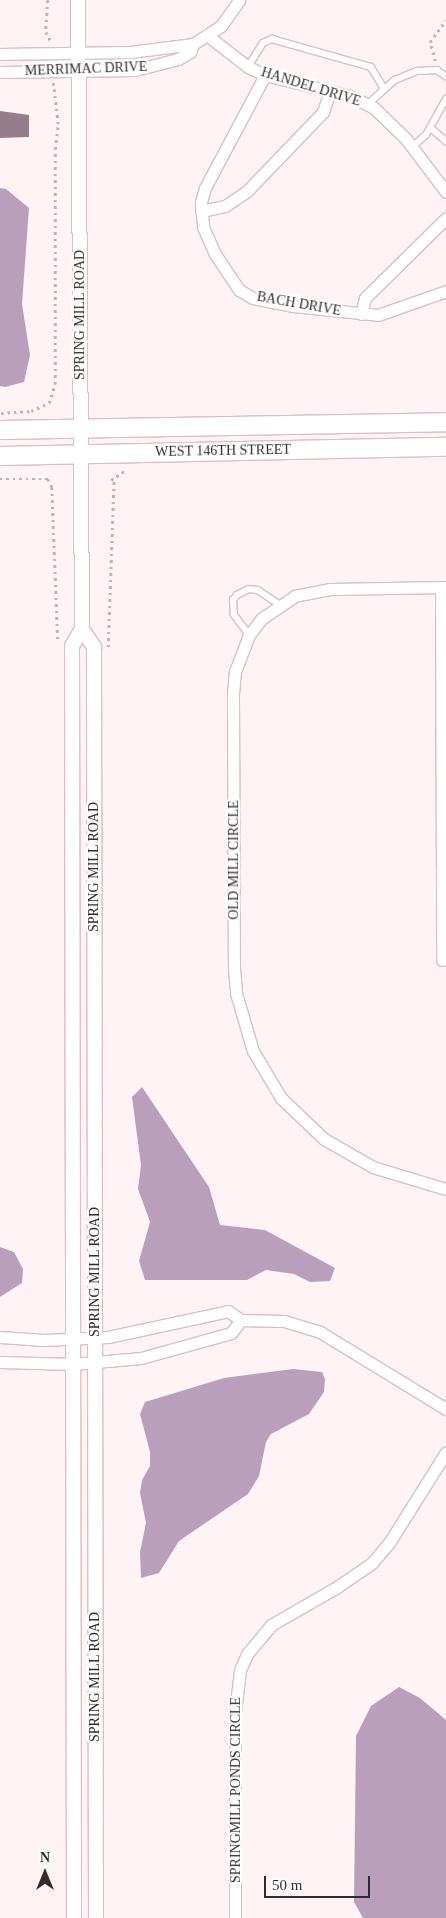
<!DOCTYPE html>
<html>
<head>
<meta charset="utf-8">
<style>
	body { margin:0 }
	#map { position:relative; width:446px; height:1918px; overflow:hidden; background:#fff3f5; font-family:Georgia,serif }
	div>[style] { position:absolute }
	.water>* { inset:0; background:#b99fbc }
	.building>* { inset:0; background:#957e8a }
	.path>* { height:2.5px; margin-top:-1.25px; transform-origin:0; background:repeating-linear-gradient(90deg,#bdb2b4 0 2.5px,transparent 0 6.5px) }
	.roads { filter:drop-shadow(1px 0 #dabec3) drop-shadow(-1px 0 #dabec3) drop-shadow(0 1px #dabec3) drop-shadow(0 -1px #dabec3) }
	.service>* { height:5.5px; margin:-2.75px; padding:0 2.75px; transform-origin:2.75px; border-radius:2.75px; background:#fff }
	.minor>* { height:11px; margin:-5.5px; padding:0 5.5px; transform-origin:5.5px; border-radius:5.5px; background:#fff }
	.tertiary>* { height:14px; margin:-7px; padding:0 7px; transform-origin:7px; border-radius:7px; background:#fff }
	.primary>* { height:18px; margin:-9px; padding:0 9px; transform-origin:9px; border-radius:9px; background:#fff }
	span { translate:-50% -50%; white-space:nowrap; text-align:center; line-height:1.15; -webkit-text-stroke:4.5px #fff; paint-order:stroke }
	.street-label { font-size:14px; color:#342a2c }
	.north { position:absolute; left:20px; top:1848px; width:50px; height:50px; -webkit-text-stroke:4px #fff; paint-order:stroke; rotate:0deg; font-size:14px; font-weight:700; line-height:20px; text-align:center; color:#342a2c }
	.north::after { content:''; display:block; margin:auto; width:18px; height:22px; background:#342a2c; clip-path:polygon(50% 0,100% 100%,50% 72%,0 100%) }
	.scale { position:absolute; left:264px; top:1876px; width:106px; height:22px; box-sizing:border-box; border:2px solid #342a2c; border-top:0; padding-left:6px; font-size:15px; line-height:18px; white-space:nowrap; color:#342a2c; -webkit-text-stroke:4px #fff; paint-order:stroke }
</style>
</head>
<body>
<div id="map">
	<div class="water">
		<i style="clip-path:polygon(0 188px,6px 189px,29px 208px,22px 304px,30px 355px,24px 382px,5px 387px,0 386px)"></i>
		<i style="clip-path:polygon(142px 1087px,209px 1187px,220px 1225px,265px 1230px,335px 1268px,330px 1281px,310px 1282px,294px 1274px,266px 1270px,247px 1280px,145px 1280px,139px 1261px,150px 1222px,138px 1189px,141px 1165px,132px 1097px)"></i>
		<i style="clip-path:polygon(0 1247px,14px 1252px,23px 1269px,22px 1283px,0 1297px)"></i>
		<i style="clip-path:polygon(293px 1369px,322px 1372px,325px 1379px,324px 1392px,309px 1414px,271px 1434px,266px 1442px,259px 1476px,248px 1494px,179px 1541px,159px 1573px,141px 1578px,140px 1552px,146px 1523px,140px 1493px,142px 1480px,150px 1466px,150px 1452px,140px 1414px,145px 1402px,224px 1378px)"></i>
		<i style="clip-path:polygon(399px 1687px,420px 1698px,446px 1720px,446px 1918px,363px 1918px,354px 1902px,356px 1736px,371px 1706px)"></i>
	</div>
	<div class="building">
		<i style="clip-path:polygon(0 111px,29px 115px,29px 137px,0 138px)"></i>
	</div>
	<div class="path">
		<i style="left:48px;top:0;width:32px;rotate:94deg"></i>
		<i style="left:46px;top:32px;width:9px;rotate:63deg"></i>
		<i style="left:435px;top:61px;width:20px;rotate:-105deg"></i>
		<i style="left:430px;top:42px;width:27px;rotate:-54deg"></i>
		<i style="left:1px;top:413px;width:30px;rotate:-4deg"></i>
		<i style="left:31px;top:411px;width:20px;rotate:-24deg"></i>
		<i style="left:49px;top:403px;width:20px;rotate:-72deg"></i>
		<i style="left:55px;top:384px;width:235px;rotate:-90deg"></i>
		<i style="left:55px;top:149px;width:25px;rotate:-83deg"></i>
		<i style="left:58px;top:124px;width:42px;rotate:-96.8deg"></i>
		<i style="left:0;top:479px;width:48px"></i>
		<i style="left:48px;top:479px;width:9px;rotate:63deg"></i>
		<i style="left:52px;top:487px;width:155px;rotate:87.8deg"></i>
		<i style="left:111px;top:480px;width:18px;rotate:-34deg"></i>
		<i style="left:108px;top:647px;width:169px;rotate:-88deg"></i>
	</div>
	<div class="roads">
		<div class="service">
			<i style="left:248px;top:67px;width:28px;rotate:-58deg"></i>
			<i style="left:263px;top:43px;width:10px;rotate:-24deg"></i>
			<i style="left:272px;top:39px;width:103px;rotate:15.8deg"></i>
			<i style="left:371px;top:67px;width:26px;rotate:58deg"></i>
			<i style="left:368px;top:104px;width:36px;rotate:-42deg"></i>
			<i style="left:395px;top:80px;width:24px;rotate:-22deg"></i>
			<i style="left:417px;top:71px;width:20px;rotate:-3deg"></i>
			<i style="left:437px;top:70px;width:11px;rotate:34deg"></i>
			<i style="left:431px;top:128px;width:20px;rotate:41deg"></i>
			<i style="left:412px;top:147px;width:18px;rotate:-41deg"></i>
			<i style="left:426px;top:135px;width:41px;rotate:-60.9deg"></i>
			<i style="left:249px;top:635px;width:25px;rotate:-127deg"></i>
			<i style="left:234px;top:615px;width:15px;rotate:-94deg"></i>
			<i style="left:233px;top:600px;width:6px;rotate:-51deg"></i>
			<i style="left:237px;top:595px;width:13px;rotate:-27deg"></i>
			<i style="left:249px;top:589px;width:9px;rotate:6deg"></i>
			<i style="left:258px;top:590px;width:27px;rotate:34deg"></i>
		</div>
		<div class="minor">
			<i style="left:208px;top:36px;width:51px;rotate:37.8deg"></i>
			<i style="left:248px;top:67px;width:19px;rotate:25deg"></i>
			<i style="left:265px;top:75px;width:88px;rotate:13.9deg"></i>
			<i style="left:350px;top:96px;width:25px;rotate:26deg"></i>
			<i style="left:373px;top:107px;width:46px;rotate:44.1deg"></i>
			<i style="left:406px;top:139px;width:66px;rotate:53deg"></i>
			<i style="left:0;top:54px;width:130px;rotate:-0.9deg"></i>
			<i style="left:130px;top:52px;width:64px;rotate:-7.2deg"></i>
			<i style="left:193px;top:44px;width:33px;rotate:-33deg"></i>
			<i style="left:221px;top:26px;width:32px;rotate:-55deg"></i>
			<i style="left:0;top:72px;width:135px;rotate:-0.8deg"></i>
			<i style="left:135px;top:70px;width:44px;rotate:-14.3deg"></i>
			<i style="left:178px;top:59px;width:14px;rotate:-30deg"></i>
			<i style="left:190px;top:52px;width:9px;rotate:-69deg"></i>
			<i style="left:265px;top:75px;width:128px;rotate:118deg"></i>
			<i style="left:205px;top:188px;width:15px;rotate:106deg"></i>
			<i style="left:201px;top:202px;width:25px;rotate:85deg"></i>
			<i style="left:203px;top:227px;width:30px;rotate:66deg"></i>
			<i style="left:215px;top:254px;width:43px;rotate:56.3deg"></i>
			<i style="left:239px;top:290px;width:16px;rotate:30deg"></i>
			<i style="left:253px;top:298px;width:41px;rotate:11.3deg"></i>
			<i style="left:293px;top:306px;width:85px;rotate:6deg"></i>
			<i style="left:378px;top:315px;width:72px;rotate:-19.4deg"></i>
			<i style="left:201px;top:211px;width:25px;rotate:-12deg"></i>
			<i style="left:225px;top:206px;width:27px;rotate:-34deg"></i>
			<i style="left:247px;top:191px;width:110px;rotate:-46.1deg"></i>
			<i style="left:323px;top:112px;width:22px;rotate:-72deg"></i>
			<i style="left:361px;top:314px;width:16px;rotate:-76deg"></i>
			<i style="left:365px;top:298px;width:114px;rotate:-44.6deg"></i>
			<i style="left:441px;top:587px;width:373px;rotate:89.8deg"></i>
			<i style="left:446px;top:587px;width:116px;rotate:179deg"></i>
			<i style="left:330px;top:589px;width:36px;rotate:169deg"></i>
			<i style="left:295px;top:596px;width:40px;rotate:146deg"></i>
			<i style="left:262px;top:618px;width:21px;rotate:127deg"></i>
			<i style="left:249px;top:635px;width:39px;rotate:111deg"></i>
			<i style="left:235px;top:671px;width:24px;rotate:95deg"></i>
			<i style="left:233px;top:695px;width:273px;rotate:89.8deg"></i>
			<i style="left:234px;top:968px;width:25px;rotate:85deg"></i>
			<i style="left:236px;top:993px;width:60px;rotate:73.7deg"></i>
			<i style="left:253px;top:1051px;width:55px;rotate:59.2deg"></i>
			<i style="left:281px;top:1098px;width:59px;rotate:43.6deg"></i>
			<i style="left:324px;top:1139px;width:56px;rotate:29.7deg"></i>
			<i style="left:373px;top:1167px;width:76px;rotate:16.8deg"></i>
			<i style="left:0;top:1337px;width:44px;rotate:3.9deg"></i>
			<i style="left:44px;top:1340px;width:64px;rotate:-2.7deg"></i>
			<i style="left:108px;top:1337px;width:123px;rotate:-12.2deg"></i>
			<i style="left:228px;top:1311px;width:16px;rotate:35deg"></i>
			<i style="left:241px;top:1320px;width:43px;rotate:1.3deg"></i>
			<i style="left:284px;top:1321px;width:38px;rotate:17deg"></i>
			<i style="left:320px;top:1332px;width:148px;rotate:31.4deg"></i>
			<i style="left:0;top:1362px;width:73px;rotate:1.6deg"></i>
			<i style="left:73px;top:1364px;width:68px;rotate:-5deg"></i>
			<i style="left:141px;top:1358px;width:93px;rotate:-15.5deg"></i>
			<i style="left:231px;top:1333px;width:16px;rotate:-52deg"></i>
			<i style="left:235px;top:1918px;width:206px;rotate:-90deg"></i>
			<i style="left:235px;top:1712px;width:42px;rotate:-83.2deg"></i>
			<i style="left:240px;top:1670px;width:17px;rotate:-66deg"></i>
			<i style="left:247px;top:1654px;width:38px;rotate:-50deg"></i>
			<i style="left:271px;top:1625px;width:76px;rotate:-29.9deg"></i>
			<i style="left:337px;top:1587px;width:42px;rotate:-34.4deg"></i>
			<i style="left:372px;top:1563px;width:26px;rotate:-50deg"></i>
			<i style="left:389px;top:1543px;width:107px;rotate:-57.9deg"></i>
		</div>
		<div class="tertiary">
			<i style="left:82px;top:629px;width:22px;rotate:56deg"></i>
			<i style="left:94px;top:647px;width:1271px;rotate:89.91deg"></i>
			<i style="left:74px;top:1918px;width:1272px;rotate:-90.09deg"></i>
			<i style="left:72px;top:646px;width:20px;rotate:-60deg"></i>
			<i style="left:82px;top:629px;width:629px;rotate:-90.36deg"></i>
		</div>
		<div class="primary">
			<i style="left:0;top:430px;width:446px;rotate:-1deg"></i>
			<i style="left:0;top:456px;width:446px;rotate:-1.2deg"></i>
		</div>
	</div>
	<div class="street-label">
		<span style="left:86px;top:69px;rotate:-2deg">MERRIMAC DRIVE</span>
		<span style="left:311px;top:87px;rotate:17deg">HANDEL DRIVE</span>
		<span style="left:299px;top:304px;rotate:10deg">BACH DRIVE</span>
		<span style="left:80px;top:315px;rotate:-90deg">SPRING MILL ROAD</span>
		<span style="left:223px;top:451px;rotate:-1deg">WEST 146TH STREET</span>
		<span style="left:234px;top:860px;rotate:-90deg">OLD MILL CIRCLE</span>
		<span style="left:94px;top:867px;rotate:-90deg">SPRING MILL ROAD</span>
		<span style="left:95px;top:1272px;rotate:-90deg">SPRING MILL ROAD</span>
		<span style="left:95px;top:1677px;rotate:-90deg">SPRING MILL ROAD</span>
		<span style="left:236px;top:1790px;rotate:-90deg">SPRINGMILL PONDS CIRCLE</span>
	</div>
	<div class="north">N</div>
	<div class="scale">50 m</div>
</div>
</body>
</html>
